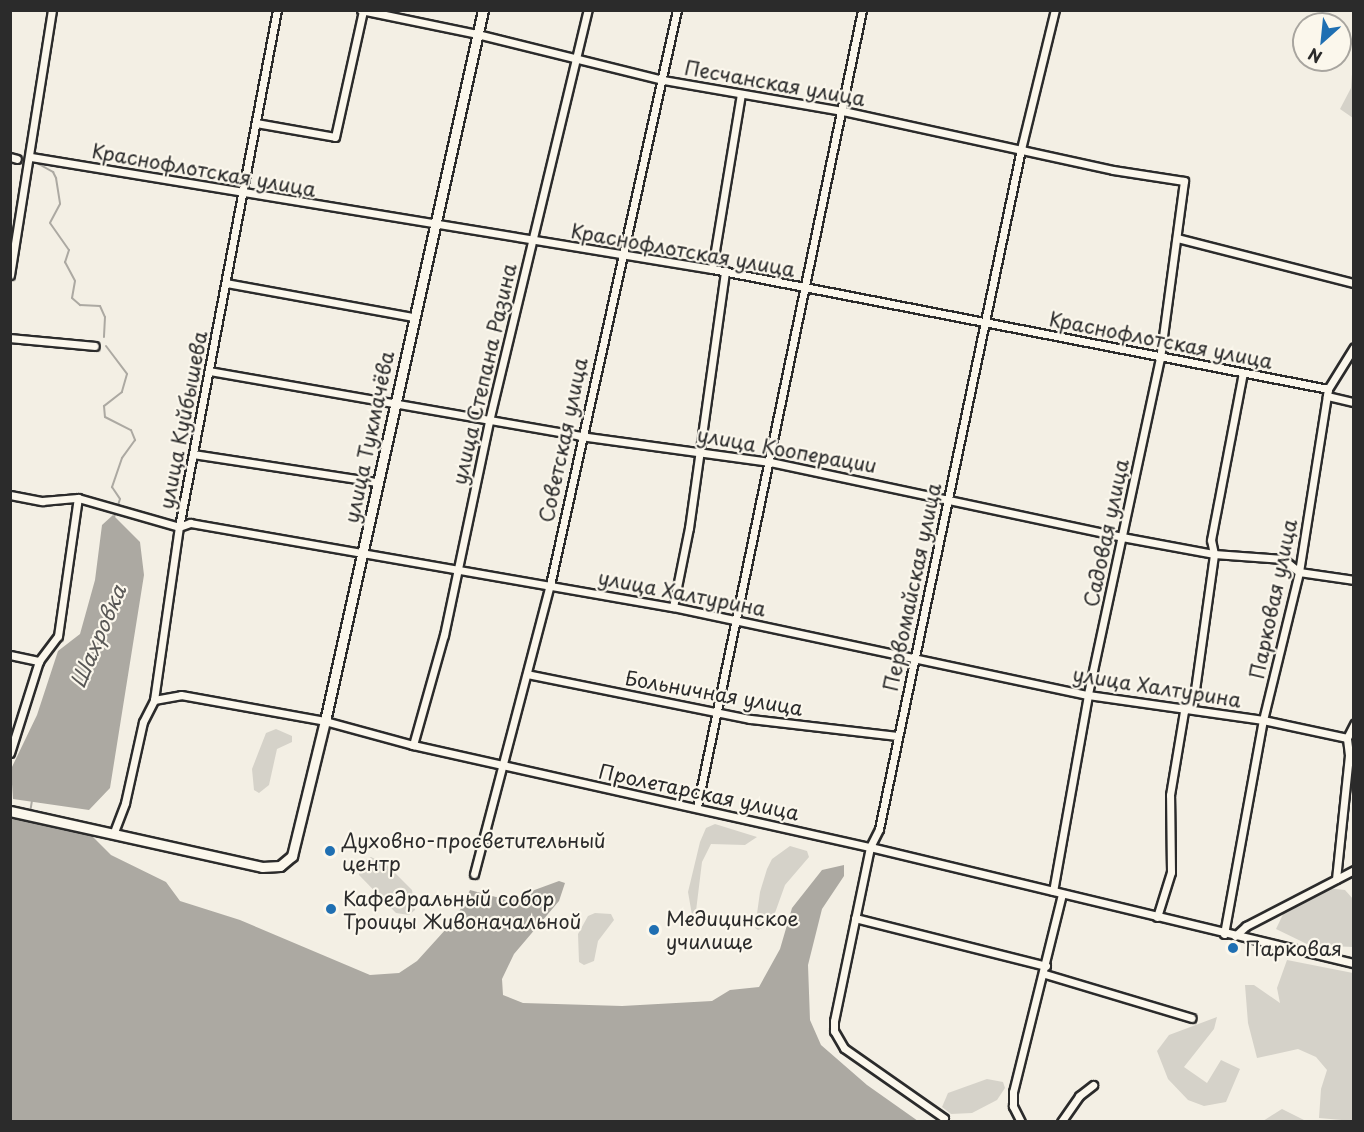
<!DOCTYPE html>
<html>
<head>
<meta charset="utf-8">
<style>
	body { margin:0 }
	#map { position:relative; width:1364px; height:1132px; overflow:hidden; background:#f3efe4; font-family:"Playpen Sans",sans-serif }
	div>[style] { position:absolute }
	.green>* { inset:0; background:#d5d2c9 }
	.water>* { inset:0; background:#aca9a2 }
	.stream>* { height:2px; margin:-1px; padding:0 1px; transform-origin:1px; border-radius:1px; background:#aca9a2 }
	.roads { filter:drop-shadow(2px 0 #2b2b2b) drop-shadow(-2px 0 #2b2b2b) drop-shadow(0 2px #2b2b2b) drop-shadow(0 -2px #2b2b2b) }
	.minor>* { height:7px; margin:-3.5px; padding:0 3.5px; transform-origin:3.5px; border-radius:3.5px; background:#fbf7ec }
	.tertiary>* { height:9px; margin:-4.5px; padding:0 4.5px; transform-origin:4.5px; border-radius:4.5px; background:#fbf7ec }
	.dots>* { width:16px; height:16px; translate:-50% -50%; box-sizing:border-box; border:3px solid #fbf7ec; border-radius:50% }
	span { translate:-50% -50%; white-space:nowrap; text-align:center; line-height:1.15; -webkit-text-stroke:4.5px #fbf7ec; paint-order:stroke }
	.street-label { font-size:20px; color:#2b2b2b }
	.poi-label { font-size:20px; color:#2b2b2b }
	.left { translate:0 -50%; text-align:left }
	.water-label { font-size:21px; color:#585755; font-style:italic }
	.frame { position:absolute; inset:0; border:12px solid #2b2b2b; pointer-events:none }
	.north { position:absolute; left:1292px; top:12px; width:60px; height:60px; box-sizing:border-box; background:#fbf7ec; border:2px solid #a8a59f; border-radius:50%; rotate:207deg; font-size:16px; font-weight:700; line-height:24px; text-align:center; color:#2b2b2b }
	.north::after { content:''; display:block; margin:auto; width:21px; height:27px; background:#1f6fb2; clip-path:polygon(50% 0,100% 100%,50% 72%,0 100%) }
</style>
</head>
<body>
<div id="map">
	<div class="green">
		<i style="clip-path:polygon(1353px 60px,1354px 118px,1353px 118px,1340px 109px,1351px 88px)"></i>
		<i style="clip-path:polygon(276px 729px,292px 736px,292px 742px,277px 749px,269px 785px,259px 793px,254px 790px,252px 769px,266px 733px)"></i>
		<i style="clip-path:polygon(715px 824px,757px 837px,745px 845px,711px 844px,702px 862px,696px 911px,692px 915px,688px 892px,700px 842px,706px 828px)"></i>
		<i style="clip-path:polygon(790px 846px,807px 851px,809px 857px,785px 885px,771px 924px,758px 930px,755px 928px,760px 892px,767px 869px,772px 859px)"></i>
		<i style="clip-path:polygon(371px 857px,387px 865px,412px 890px,415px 910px,409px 915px,396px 913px,359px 875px,362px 862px)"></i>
		<i style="clip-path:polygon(1327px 888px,1345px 890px,1353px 899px,1353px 947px,1309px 945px,1276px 929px,1286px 908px)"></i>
		<i style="clip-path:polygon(595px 913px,611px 914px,614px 920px,598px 941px,594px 961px,584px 965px,579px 962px,578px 934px,588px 916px)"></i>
		<i style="clip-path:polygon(1287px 960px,1353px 973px,1353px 1121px,1319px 1118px,1321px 1089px,1327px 1070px,1316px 1057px,1298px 1049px,1257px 1058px,1248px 1023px,1245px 985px,1254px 985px,1280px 1003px,1277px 988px)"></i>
		<i style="clip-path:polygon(1217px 1017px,1214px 1029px,1184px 1067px,1207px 1083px,1221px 1060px,1240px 1069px,1226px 1102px,1204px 1106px,1188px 1100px,1168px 1079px,1157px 1051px,1169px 1035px)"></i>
		<i style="clip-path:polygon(987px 1079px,1003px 1082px,1005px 1088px,997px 1100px,972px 1113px,951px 1114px,942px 1107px,948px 1093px)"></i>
		<i style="clip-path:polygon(1282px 1109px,1306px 1121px,1263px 1121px)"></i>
	</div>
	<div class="water">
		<i style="clip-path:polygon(113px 515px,140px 542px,144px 575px,110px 788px,89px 810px,13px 799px,11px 769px,37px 715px,58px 651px,80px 634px,95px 580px,102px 525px)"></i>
		<i style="clip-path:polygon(10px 817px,90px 834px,111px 855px,166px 882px,180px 901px,240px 920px,370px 975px,399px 973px,417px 961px,456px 918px,470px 890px,507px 900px,559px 881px,565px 883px,559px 901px,514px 954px,502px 979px,503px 995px,523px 1003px,622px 1006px,712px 1001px,730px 990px,759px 987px,780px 949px,792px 908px,822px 870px,844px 865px,844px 876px,822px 909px,808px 965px,810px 1020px,821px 1045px,867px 1085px,918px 1121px,11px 1121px)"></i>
	</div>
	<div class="stream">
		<i style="left:10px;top:152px;width:11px;rotate:22deg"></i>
		<i style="left:35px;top:162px;width:21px;rotate:29deg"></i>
		<i style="left:53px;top:172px;width:7px;rotate:63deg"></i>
		<i style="left:56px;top:178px;width:26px;rotate:81deg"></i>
		<i style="left:60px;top:204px;width:21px;rotate:118deg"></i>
		<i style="left:50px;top:223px;width:33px;rotate:55deg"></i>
		<i style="left:69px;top:250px;width:13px;rotate:108deg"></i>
		<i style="left:65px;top:262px;width:21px;rotate:62deg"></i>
		<i style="left:75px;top:281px;width:17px;rotate:100deg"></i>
		<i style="left:72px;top:298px;width:11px;rotate:41deg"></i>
		<i style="left:80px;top:305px;width:20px;rotate:3deg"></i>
		<i style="left:100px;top:306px;width:12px;rotate:66deg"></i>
		<i style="left:105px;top:317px;width:20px;rotate:93deg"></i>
		<i style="left:106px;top:346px;width:35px;rotate:53deg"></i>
		<i style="left:127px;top:374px;width:19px;rotate:106deg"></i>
		<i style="left:122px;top:392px;width:23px;rotate:142deg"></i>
		<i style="left:104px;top:406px;width:11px;rotate:85deg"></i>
		<i style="left:105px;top:417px;width:29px;rotate:27deg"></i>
		<i style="left:131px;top:430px;width:11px;rotate:68deg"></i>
		<i style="left:135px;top:440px;width:22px;rotate:126deg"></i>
		<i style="left:122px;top:458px;width:31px;rotate:109deg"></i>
		<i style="left:112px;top:487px;width:14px;rotate:56deg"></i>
		<i style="left:120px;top:499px;width:20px;rotate:108deg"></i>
		<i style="left:30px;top:813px;width:12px;rotate:-81deg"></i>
	</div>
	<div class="roads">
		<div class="minor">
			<i style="left:361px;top:10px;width:118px;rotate:11.7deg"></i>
			<i style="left:477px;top:34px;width:192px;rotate:13.9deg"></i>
			<i style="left:663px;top:80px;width:183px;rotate:9.8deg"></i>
			<i style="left:843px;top:111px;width:276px;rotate:12.3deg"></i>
			<i style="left:1113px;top:170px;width:72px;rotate:8.8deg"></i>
			<i style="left:1184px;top:181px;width:179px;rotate:97.7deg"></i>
			<i style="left:1160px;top:358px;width:345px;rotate:102.1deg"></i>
			<i style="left:1088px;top:695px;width:199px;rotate:100.1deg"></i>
			<i style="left:256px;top:123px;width:80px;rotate:10deg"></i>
			<i style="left:335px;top:137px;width:129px;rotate:-77.5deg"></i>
			<i style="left:10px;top:157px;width:7px;rotate:16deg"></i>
			<i style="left:31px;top:157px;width:690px;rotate:9.34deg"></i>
			<i style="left:712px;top:269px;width:628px;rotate:11.02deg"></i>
			<i style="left:1177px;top:238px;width:183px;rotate:14.3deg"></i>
			<i style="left:712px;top:269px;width:177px;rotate:-80.6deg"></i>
			<i style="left:10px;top:275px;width:268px;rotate:-81deg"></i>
			<i style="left:226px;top:283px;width:190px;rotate:10.3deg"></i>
			<i style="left:10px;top:338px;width:85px;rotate:5.4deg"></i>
			<i style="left:209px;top:371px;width:377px;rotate:9.9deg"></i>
			<i style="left:580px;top:436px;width:192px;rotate:7.8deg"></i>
			<i style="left:770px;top:462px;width:360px;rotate:12deg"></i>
			<i style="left:1122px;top:537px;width:94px;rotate:10.5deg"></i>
			<i style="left:1214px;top:554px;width:69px;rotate:4.1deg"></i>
			<i style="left:1283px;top:559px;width:21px;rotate:39deg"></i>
			<i style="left:1299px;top:572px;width:56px;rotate:8.3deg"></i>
			<i style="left:1327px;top:396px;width:28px;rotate:13deg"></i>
			<i style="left:193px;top:454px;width:186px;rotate:8.7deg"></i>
			<i style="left:10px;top:495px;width:33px;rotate:11deg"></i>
			<i style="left:42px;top:501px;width:36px;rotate:-5deg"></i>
			<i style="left:78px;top:498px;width:105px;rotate:16deg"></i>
			<i style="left:179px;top:527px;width:12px;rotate:-20deg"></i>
			<i style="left:190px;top:523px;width:490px;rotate:9.9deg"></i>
			<i style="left:673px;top:607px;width:424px;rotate:12deg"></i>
			<i style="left:1088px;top:695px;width:177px;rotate:8.1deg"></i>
			<i style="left:1263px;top:720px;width:86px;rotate:12.1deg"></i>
			<i style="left:673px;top:607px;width:81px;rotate:-78.6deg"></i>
			<i style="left:689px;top:528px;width:260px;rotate:-82deg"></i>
			<i style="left:10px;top:655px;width:30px;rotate:12deg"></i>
			<i style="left:527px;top:674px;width:227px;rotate:11.4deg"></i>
			<i style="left:750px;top:719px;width:149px;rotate:6.6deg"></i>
			<i style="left:154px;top:700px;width:27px;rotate:-10deg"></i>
			<i style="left:181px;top:695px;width:146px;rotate:10.2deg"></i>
			<i style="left:325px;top:721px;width:91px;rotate:15.3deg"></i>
			<i style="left:413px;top:745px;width:468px;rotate:12.6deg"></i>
			<i style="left:870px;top:847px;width:498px;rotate:13.5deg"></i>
			<i style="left:413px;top:745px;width:114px;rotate:-74.3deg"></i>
			<i style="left:444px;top:635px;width:219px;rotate:-78.1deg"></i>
			<i style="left:489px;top:421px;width:423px;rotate:-76.5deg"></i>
			<i style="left:10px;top:753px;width:96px;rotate:-72.5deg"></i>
			<i style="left:39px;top:661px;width:31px;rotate:-53deg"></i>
			<i style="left:58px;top:636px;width:139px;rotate:-81.8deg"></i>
			<i style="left:697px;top:807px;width:814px;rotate:-78.3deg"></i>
			<i style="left:114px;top:832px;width:31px;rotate:-69deg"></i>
			<i style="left:125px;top:803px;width:83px;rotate:-77.5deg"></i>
			<i style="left:143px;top:722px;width:25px;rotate:-63deg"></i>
			<i style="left:154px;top:700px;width:175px;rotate:-81.8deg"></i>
			<i style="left:179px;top:527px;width:526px;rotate:-79.27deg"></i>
			<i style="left:474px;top:874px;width:299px;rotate:-75.3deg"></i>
			<i style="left:550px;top:585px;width:589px;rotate:-77.55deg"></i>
			<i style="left:1336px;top:879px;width:125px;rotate:-84deg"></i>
			<i style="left:1349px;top:755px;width:17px;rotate:-97deg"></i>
			<i style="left:1347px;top:738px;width:16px;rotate:-63deg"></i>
			<i style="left:1157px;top:917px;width:47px;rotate:-72.7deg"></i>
			<i style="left:1171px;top:872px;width:77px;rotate:-90.7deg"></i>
			<i style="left:1170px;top:795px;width:85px;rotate:-80.5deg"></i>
			<i style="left:1184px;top:711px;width:11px;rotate:-38deg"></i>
			<i style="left:1193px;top:704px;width:151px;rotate:-82deg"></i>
			<i style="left:1214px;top:554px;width:14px;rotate:-102deg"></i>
			<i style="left:1211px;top:540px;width:170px;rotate:-79.2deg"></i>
			<i style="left:855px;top:918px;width:197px;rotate:14.1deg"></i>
			<i style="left:1224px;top:934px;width:218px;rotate:-79.7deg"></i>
			<i style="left:1263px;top:720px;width:152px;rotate:-76.3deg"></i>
			<i style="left:1299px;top:572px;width:185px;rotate:-81deg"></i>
			<i style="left:1328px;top:389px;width:49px;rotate:-58.2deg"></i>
			<i style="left:1235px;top:936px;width:15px;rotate:-42deg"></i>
			<i style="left:1246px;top:926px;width:122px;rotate:-27.4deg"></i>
			<i style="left:1045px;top:974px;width:153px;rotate:16.7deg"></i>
			<i style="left:944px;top:1118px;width:122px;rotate:-145deg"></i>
			<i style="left:844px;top:1048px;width:20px;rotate:-120deg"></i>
			<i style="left:834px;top:1031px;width:10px;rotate:-90deg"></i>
			<i style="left:834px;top:1021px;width:178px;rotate:-78.3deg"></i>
			<i style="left:870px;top:847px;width:20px;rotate:-63deg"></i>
			<i style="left:879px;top:829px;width:695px;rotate:-78.2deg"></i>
			<i style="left:1021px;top:149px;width:143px;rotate:-76.3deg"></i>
			<i style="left:1021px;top:1122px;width:18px;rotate:-117deg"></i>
			<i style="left:1013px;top:1106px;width:14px;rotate:-90deg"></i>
			<i style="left:1013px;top:1092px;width:204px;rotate:-76.1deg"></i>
			<i style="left:1061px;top:1122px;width:32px;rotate:-55deg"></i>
			<i style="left:1079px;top:1096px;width:18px;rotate:-38deg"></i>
		</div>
		<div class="tertiary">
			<i style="left:10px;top:811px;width:258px;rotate:12.5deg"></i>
			<i style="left:262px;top:867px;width:18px;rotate:-3deg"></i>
			<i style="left:280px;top:866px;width:16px;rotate:-40deg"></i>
			<i style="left:292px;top:856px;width:139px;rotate:-76.3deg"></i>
			<i style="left:325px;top:721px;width:728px;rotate:-77.47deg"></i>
		</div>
	</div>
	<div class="dots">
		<i style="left:330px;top:851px;background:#1f6fb2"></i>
		<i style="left:331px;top:909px;background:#1f6fb2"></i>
		<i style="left:654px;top:930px;background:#1f6fb2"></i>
		<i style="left:1233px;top:948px;background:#1f6fb2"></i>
	</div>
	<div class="street-label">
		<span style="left:775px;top:83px;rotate:10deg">Песчанская улица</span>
		<span style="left:204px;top:170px;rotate:10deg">Краснофлотская улица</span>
		<span style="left:683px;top:250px;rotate:10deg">Краснофлотская улица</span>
		<span style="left:1161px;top:340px;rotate:11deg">Краснофлотская улица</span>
		<span style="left:484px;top:374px;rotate:-77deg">улица Степана Разина</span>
		<span style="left:183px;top:420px;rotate:-79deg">улица Куйбышева</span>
		<span style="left:369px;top:437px;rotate:-78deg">улица Тукмачёва</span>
		<span style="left:563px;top:440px;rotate:-78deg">Советская улица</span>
		<span style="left:787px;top:450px;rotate:10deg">улица Кооперации</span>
		<span style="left:1106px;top:533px;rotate:-78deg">Садовая улица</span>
		<span style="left:912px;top:587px;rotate:-78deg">Первомайская улица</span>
		<span style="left:682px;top:593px;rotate:11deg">улица Халтурина</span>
		<span style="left:1273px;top:599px;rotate:-78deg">Парковая улица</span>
		<span style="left:1157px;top:687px;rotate:9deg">улица Халтурина</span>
		<span style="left:714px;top:693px;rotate:10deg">Больничная улица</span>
		<span style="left:699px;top:792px;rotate:12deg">Пролетарская улица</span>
	</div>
	<div class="poi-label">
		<span class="left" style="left:342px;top:852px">Духовно-просветительный<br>центр</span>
		<span class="left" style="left:343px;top:910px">Кафедральный собор<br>Троицы Живоначальной</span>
		<span class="left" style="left:666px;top:930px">Медицинское<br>училище</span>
		<span class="left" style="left:1245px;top:948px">Парковая</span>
	</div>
	<div class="water-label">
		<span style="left:97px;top:636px;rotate:-67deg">Шахровка</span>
	</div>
	<div class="frame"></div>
	<div class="north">N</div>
</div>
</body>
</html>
